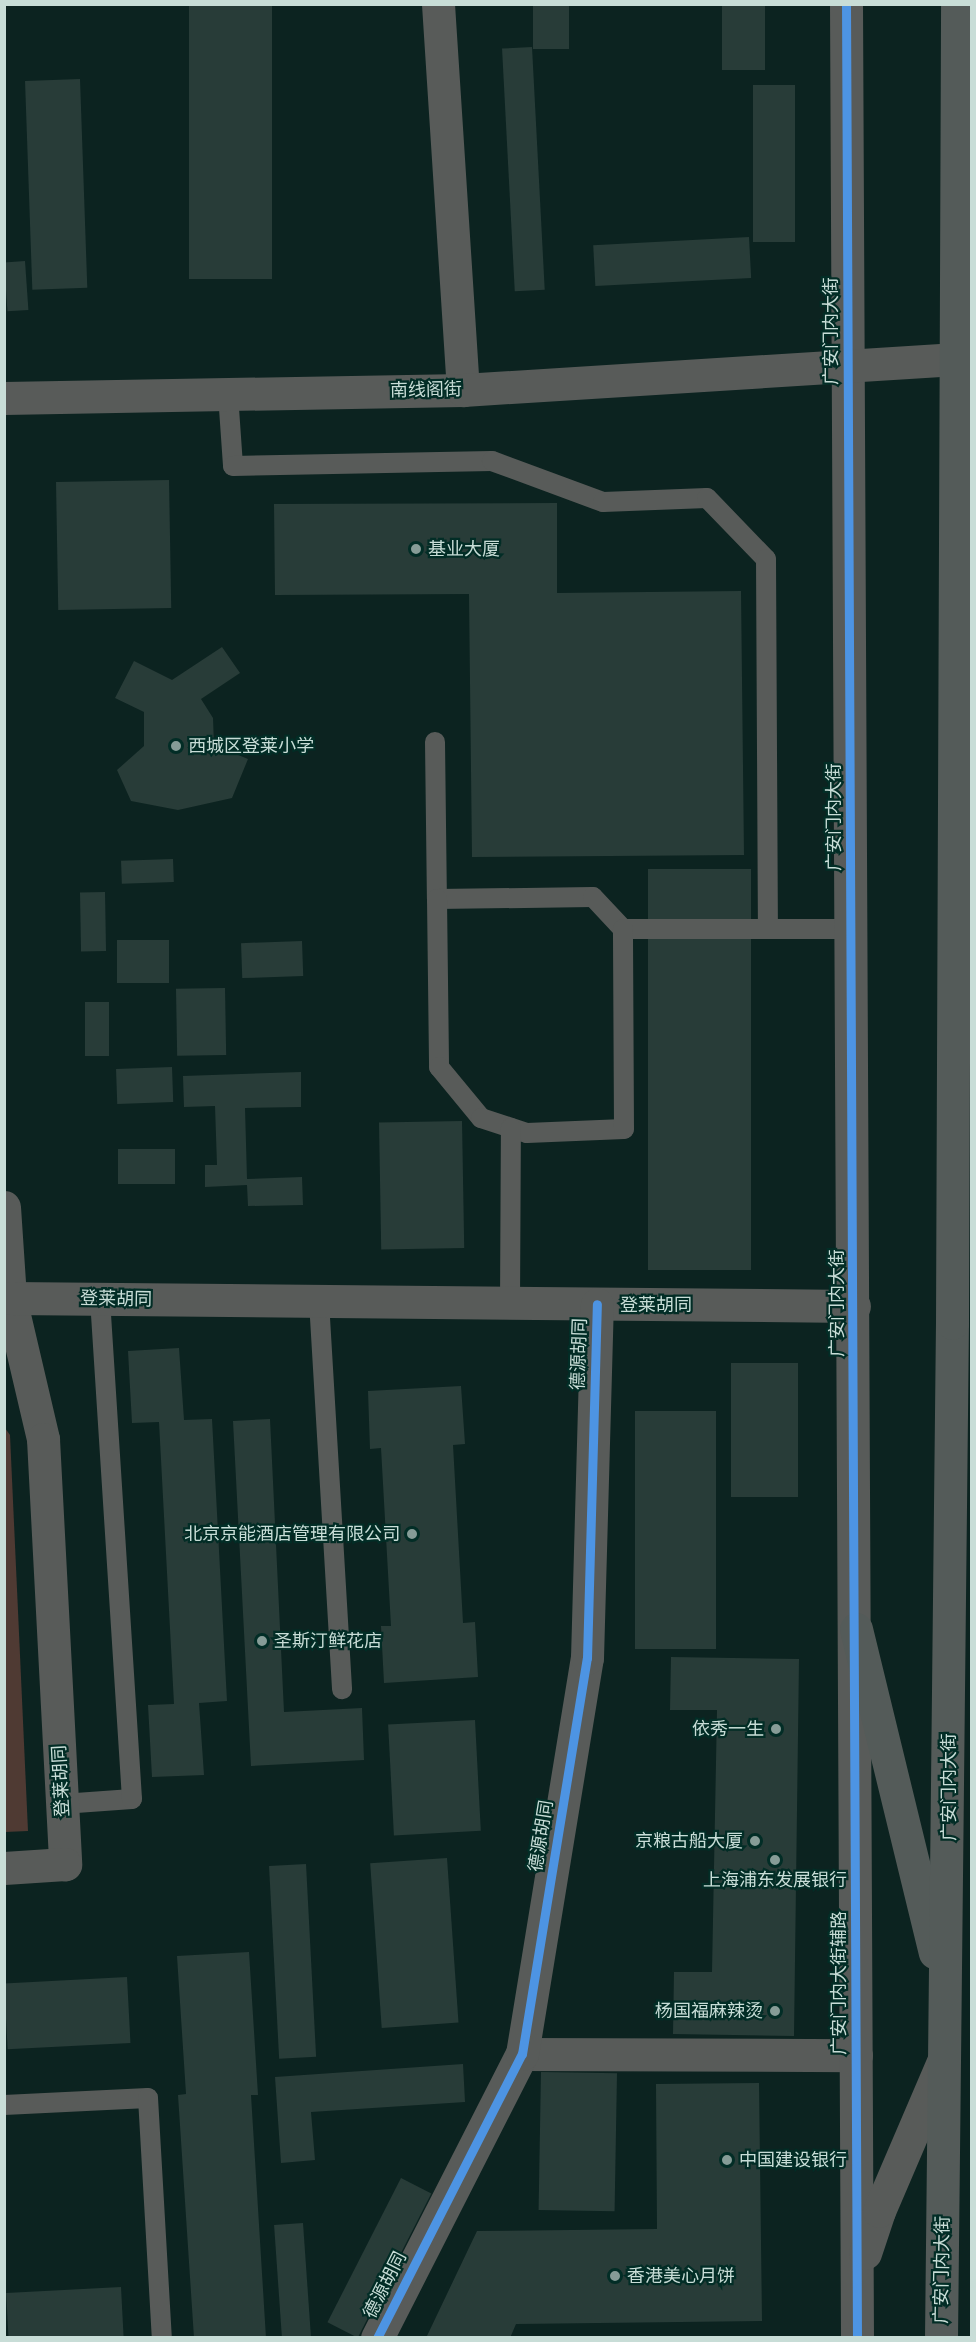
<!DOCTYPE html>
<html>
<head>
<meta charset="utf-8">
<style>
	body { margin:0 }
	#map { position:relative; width:976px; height:2342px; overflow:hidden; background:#0c2320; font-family:Arial,"Noto Sans SC",sans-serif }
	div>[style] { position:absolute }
	.green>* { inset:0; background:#4f3a33 }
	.building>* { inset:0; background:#283c38; transform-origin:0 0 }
	.service>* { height:20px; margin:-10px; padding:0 10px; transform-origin:10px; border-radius:10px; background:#585b59 }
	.minor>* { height:33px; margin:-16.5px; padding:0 16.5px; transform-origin:16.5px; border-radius:16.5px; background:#585b59 }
	.tertiary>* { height:33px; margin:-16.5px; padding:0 16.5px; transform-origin:16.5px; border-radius:16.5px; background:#585b59 }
	.primary>* { height:33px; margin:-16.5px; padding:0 16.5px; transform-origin:16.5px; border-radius:16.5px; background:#545b59 }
	.primary-bridge>* { height:33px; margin:-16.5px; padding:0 16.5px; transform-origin:16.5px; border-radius:16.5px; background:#545b59 }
	.cycleway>* { height:9px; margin:-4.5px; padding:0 4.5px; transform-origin:4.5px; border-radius:4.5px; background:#4d94e3 }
	.dots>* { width:16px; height:16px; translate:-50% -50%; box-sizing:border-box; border:3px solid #022d26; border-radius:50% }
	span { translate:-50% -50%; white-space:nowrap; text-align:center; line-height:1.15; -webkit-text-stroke:4.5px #022d26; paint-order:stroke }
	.street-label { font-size:18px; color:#c8ddd7 }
	.poi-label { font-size:18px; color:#c8ddd7 }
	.left { translate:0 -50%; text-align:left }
	.right { translate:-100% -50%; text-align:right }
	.frame { position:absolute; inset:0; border:6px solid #c8ddd7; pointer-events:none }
</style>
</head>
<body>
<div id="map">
	<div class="green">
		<i style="clip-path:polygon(5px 1428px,10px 1435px,28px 1831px,5px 1832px)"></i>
	</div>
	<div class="building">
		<i style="left:189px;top:4px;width:83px;height:275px"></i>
		<i style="left:533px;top:4px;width:36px;height:45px"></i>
		<i style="left:722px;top:4px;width:43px;height:66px"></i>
		<i style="left:532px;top:47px;width:243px;height:30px;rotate:87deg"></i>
		<i style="left:80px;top:79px;width:209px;height:55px;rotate:88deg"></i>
		<i style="left:753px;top:85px;width:42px;height:157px"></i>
		<i style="left:749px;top:237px;width:41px;height:156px;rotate:87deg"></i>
		<i style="left:25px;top:261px;width:49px;height:21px;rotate:86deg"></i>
		<i style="left:169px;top:480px;width:128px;height:113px;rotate:89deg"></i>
		<i style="clip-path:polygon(557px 503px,557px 593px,741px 591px,744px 855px,472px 857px,469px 594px,275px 595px,274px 504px)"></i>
		<i style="clip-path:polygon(222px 647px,240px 673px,201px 699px,213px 718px,214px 745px,248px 759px,232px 798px,178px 810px,131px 801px,117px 770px,144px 746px,144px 712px,115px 698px,134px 661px,172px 680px)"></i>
		<i style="left:173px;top:859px;width:23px;height:52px;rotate:88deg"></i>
		<i style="left:751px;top:869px;width:401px;height:103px;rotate:90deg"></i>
		<i style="left:105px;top:892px;width:59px;height:25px;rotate:89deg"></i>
		<i style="left:117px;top:940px;width:52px;height:43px"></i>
		<i style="left:302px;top:941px;width:35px;height:61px;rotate:88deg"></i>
		<i style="left:225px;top:988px;width:67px;height:49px;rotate:89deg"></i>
		<i style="left:85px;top:1002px;width:24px;height:54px"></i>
		<i style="left:172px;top:1067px;width:35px;height:56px;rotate:88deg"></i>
		<i style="clip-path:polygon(301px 1072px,301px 1107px,245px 1108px,247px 1179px,302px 1177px,303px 1205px,248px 1206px,247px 1185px,205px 1187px,205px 1165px,217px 1165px,215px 1106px,184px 1107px,183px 1076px)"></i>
		<i style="left:462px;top:1121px;width:127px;height:83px;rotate:89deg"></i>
		<i style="left:118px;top:1149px;width:57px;height:35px"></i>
		<i style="clip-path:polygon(179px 1348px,184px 1420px,212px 1419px,227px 1701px,199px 1703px,204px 1775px,152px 1777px,148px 1705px,174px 1704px,159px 1422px,132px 1423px,128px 1351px)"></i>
		<i style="left:731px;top:1363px;width:67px;height:134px"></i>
		<i style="clip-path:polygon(461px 1386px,465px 1444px,453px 1445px,463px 1623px,475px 1622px,478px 1677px,384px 1683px,381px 1626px,391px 1626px,381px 1448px,370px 1449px,368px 1391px)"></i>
		<i style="left:716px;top:1411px;width:238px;height:81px;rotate:90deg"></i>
		<i style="clip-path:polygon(270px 1419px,284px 1712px,362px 1708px,364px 1760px,251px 1766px,233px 1421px)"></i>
		<i style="clip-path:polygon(671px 1657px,799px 1659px,794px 2036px,673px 2034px,674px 1972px,712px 1972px,717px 1710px,670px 1710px)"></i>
		<i style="left:475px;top:1720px;width:111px;height:87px;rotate:87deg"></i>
		<i style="left:447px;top:1858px;width:165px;height:77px;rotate:86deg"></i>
		<i style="left:306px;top:1864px;width:193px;height:37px;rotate:87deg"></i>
		<i style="clip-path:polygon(249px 1952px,258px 2095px,251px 2095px,266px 2338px,194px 2338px,178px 2095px,186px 2094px,177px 1956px)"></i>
		<i style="left:127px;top:1977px;width:66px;height:123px;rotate:87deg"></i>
		<i style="clip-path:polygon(463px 2064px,465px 2102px,311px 2112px,315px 2160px,281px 2163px,275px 2077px)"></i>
		<i style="left:541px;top:2072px;width:76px;height:138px;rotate:1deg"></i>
		<i style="clip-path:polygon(759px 2083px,762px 2321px,516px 2324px,510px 2338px,426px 2338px,477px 2231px,657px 2229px,656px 2084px)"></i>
		<i style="left:401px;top:2178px;width:34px;height:162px;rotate:27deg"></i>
		<i style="left:303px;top:2223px;width:115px;height:29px;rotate:86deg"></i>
		<i style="left:121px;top:2287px;width:51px;height:115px;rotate:87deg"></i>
	</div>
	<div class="service">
		<i style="left:228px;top:394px;width:72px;rotate:86deg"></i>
		<i style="left:233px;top:466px;width:259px;rotate:-1.1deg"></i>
		<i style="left:492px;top:461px;width:118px;rotate:20.3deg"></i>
		<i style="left:603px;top:502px;width:104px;rotate:-2.2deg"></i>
		<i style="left:707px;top:498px;width:85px;rotate:46deg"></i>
		<i style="left:766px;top:559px;width:370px;rotate:89.7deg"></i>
		<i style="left:435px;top:742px;width:157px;rotate:89.3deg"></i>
		<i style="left:437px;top:899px;width:156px;rotate:-0.7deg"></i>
		<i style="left:593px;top:897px;width:44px;rotate:46.8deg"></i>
		<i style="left:623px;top:929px;width:228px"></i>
		<i style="left:437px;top:899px;width:168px;rotate:89.3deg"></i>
		<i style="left:439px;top:1067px;width:66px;rotate:50.5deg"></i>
		<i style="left:481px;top:1118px;width:48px;rotate:18.1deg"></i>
		<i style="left:527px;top:1133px;width:97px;rotate:-2.4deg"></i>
		<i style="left:624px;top:1129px;width:200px;rotate:-90.3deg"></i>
		<i style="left:319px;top:1301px;width:389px;rotate:86.6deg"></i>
		<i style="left:510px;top:1303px;width:175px;rotate:-89.7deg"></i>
		<i style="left:62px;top:1804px;width:70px;rotate:-4.1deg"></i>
		<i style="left:132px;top:1799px;width:501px;rotate:-93.66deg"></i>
		<i style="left:4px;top:2105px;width:144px;rotate:-2.8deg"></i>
		<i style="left:148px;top:2098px;width:240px;rotate:86.7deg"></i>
	</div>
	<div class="minor">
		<i style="left:438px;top:4px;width:387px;rotate:86.3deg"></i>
		<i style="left:4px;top:1207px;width:91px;rotate:86.2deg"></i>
		<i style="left:10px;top:1298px;width:145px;rotate:76.8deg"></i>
		<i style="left:43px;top:1439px;width:426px;rotate:87deg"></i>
		<i style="left:65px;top:1864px;width:61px;rotate:176.2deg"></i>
		<i style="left:10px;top:1298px;width:844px;rotate:0.54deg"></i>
		<i style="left:522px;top:2054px;width:334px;rotate:0.2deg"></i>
		<i style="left:377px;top:2338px;width:319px;rotate:-63deg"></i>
		<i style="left:522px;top:2054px;width:401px;rotate:-80.7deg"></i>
		<i style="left:587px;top:1658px;width:354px;rotate:-88.4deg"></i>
	</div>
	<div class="tertiary">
		<i style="left:846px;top:4px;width:2334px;rotate:89.73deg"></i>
		<i style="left:4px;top:398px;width:459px;rotate:-1deg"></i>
		<i style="left:463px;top:390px;width:510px;rotate:-3.6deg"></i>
		<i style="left:865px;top:2253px;width:44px;rotate:-71.6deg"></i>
		<i style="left:879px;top:2211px;width:165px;rotate:-66.8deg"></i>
	</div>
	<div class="primary">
		<i style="left:856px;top:1629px;width:333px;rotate:76.3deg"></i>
		<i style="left:941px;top:2338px;width:1015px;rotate:-89.38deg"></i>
	</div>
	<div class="primary-bridge">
		<i style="left:952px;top:1323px;width:1319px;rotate:-89.78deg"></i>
	</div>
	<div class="cycleway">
		<i style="left:846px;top:4px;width:2334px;rotate:89.73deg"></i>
		<i style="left:377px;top:2338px;width:319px;rotate:-63deg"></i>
		<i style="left:522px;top:2054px;width:401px;rotate:-80.7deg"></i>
		<i style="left:587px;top:1658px;width:354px;rotate:-88.4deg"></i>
	</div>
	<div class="dots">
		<i style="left:416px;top:549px;background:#869c97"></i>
		<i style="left:176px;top:746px;background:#869c97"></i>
		<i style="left:412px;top:1534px;background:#869c97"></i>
		<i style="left:262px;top:1641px;background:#869c97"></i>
		<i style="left:776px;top:1729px;background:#869c97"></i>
		<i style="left:755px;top:1841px;background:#869c97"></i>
		<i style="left:775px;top:1860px;background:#869c97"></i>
		<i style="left:775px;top:2011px;background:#869c97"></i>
		<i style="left:727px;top:2160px;background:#869c97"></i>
		<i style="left:615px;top:2276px;background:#869c97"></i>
	</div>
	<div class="street-label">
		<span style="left:831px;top:331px;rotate:-90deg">广安门内大街</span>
		<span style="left:426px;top:390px;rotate:-1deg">南线阁街</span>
		<span style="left:834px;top:817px;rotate:-90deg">广安门内大街</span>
		<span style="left:116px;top:1299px;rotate:1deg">登莱胡同</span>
		<span style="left:837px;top:1303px;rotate:-90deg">广安门内大街</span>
		<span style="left:656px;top:1305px">登莱胡同</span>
		<span style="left:579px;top:1354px;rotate:-88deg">德源胡同</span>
		<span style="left:61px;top:1781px;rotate:-93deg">登莱胡同</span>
		<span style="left:949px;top:1787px;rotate:-90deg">广安门内大街</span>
		<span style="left:541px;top:1836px;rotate:-81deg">德源胡同</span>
		<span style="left:839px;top:1983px;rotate:-90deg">广安门内大街辅路</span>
		<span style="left:942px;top:2270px;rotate:-89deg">广安门内大街</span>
		<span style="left:385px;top:2285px;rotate:-63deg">德源胡同</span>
	</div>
	<div class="poi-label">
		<span class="left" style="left:428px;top:549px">基业大厦</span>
		<span class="left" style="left:188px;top:746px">西城区登莱小学</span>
		<span class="right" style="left:400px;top:1534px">北京京能酒店管理有限公司</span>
		<span class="left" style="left:274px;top:1641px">圣斯汀鲜花店</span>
		<span class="right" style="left:764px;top:1729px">依秀一生</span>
		<span class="right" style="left:743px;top:1841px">京粮古船大厦</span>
		<span style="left:775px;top:1880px">上海浦东发展银行</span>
		<span class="right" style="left:763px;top:2011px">杨国福麻辣烫</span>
		<span class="left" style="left:739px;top:2160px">中国建设银行</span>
		<span class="left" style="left:627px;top:2276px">香港美心月饼</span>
	</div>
	<div class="frame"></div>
</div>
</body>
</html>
